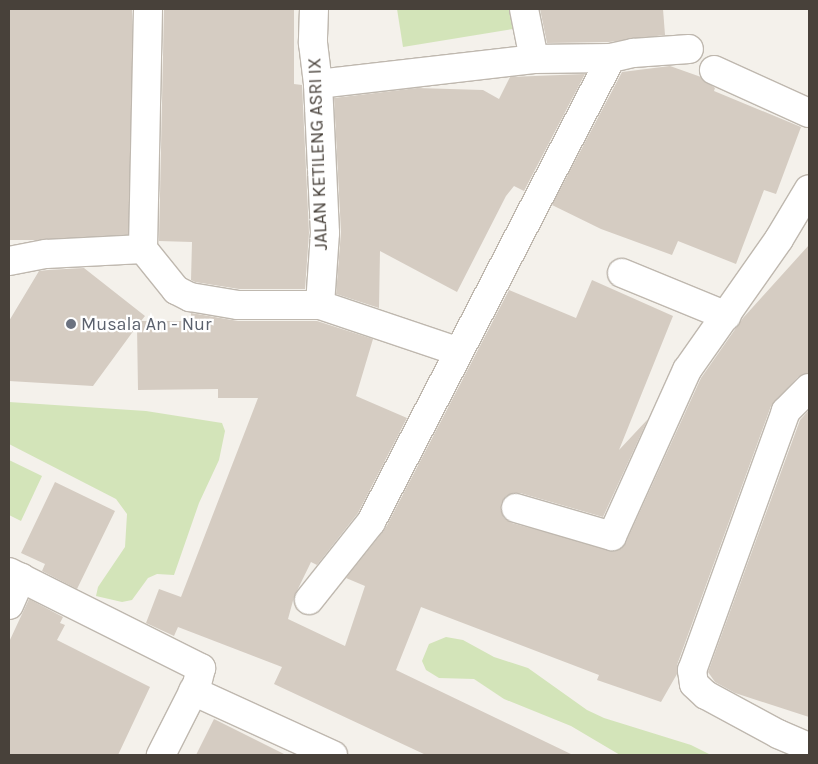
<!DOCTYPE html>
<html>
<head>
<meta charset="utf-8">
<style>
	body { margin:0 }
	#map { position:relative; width:818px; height:764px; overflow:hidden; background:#f4f1eb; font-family:Karla,sans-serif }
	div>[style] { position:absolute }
	.green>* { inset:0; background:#d3e4b9 }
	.building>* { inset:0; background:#d5ccc2; transform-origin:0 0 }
	.roads { filter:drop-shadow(1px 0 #bfb8af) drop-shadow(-1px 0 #bfb8af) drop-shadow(0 1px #bfb8af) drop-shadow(0 -1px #bfb8af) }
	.street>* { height:28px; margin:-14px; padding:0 14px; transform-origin:14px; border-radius:14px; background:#fff }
	.dots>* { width:14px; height:14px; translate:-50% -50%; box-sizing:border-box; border:2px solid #fff; border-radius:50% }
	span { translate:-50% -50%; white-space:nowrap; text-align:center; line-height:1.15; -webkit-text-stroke:4.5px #fff; paint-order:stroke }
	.street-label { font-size:18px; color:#48413a }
	.worship-label { font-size:18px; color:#5b616d }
	.left { translate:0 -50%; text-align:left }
	.frame { position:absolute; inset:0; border:10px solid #48413a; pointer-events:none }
</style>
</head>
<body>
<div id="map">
	<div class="green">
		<i style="clip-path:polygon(397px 9px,516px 9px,519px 28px,403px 47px)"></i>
		<i style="clip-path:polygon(9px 402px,146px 411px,222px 423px,225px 431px,219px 460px,199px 503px,174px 575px,157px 574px,148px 578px,132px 600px,122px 602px,96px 596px,98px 587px,125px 547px,127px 514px,116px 499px,9px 444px)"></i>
		<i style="clip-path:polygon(9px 460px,42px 476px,21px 521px,9px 515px)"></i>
		<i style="clip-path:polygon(446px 637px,463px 640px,494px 657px,528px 668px,587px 710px,604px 718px,691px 745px,711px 755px,620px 755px,571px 726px,504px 699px,474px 679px,439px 678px,426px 670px,422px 661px,429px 644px)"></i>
	</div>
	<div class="building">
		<i style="left:9px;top:9px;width:123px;height:231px"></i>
		<i style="clip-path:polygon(164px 9px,294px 9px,294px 84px,302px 85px,309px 233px,305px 289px,239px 289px,195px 282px,191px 280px,192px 242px,159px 241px)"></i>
		<i style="clip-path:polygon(540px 9px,663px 9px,665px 35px,609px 42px,547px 43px)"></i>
		<i style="clip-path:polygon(670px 66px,701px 77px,715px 88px,714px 91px,801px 127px,776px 194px,764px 190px,736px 264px,678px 241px,672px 255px,601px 229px,552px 205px,622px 72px)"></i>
		<i style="clip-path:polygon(585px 74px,524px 191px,514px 186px,506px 196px,457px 292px,380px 251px,379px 308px,336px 294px,341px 232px,334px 98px,417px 88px,483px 90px,499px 99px,510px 77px)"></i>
		<i style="clip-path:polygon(809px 245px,809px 373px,798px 377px,771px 406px,677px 665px,677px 674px,661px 702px,597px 680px,599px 675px,421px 607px,396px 670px,573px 755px,426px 755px,274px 684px,282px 667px,178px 627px,174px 636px,146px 623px,159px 589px,181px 597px,258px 398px,218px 398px,218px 389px,138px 390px,137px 326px,93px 386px,9px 381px,9px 321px,39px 271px,48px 270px,84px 268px,145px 316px,141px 321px,191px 321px,191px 313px,238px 321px,317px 321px,373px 339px,356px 396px,407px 418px,358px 513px,317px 565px,311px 562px,294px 597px,288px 619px,345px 646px,365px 586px,346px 578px,385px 529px,509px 290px,576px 318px,592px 280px,673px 316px,619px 450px,648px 419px,603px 517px,520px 493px,506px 496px,501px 504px,504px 518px,512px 523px,615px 551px,626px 542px,701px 378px,743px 318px)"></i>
		<i style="clip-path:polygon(809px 410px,809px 717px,735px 693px,715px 682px,708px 672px,800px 420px)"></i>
		<i style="clip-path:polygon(55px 482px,115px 511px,77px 589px,42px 571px,45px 564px,21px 553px)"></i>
		<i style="clip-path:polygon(29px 599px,63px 617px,60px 623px,65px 625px,57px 640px,150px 687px,118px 755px,9px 755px,9px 642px)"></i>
		<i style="clip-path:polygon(214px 719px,286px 755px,196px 755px)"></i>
	</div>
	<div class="roads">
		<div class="street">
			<i style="left:148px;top:9px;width:240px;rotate:91.2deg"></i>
			<i style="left:143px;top:249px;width:53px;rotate:51.2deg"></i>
			<i style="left:176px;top:290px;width:16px;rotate:27deg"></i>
			<i style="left:190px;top:297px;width:49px;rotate:9.5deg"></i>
			<i style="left:238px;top:305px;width:82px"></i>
			<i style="left:314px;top:9px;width:34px;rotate:92deg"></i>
			<i style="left:313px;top:43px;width:41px;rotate:83deg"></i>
			<i style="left:318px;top:84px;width:149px;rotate:87.3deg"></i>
			<i style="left:325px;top:233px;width:72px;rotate:94deg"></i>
			<i style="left:320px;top:305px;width:145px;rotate:18.6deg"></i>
			<i style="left:524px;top:9px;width:51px;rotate:78.7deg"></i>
			<i style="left:714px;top:70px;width:104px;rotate:24.4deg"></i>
			<i style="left:318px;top:84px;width:217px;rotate:-6.6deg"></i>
			<i style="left:534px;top:59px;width:77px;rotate:-0.7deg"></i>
			<i style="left:611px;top:58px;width:23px;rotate:-13deg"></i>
			<i style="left:633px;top:53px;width:56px;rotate:-4.1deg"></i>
			<i style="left:9px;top:261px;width:38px;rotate:-11deg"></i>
			<i style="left:46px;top:254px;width:97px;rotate:-3deg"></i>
			<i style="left:622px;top:273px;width:113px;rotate:22.3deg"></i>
			<i style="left:809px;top:388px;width:33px;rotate:135deg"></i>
			<i style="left:786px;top:411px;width:276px;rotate:109.9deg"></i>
			<i style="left:692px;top:670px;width:14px;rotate:82deg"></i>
			<i style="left:694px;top:684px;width:16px;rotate:43deg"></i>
			<i style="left:706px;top:695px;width:82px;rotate:28.4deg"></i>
			<i style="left:778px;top:734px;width:34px;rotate:23deg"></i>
			<i style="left:516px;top:508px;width:100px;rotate:16.3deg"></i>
			<i style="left:612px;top:536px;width:182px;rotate:-65.7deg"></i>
			<i style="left:687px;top:370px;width:160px;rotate:-54.9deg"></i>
			<i style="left:779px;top:239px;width:58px;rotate:-59deg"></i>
			<i style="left:9px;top:572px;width:215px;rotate:26.6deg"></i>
			<i style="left:201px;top:668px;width:16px;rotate:104deg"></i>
			<i style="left:197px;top:684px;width:80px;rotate:116.9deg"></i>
			<i style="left:309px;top:600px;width:100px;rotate:-51.5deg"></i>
			<i style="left:371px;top:522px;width:522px;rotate:-62.65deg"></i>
			<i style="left:9px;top:605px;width:30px;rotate:-66deg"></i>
			<i style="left:193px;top:691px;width:154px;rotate:24.6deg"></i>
		</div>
	</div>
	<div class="dots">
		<i style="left:71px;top:324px;background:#6b7280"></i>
	</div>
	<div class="street-label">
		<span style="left:318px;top:154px;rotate:-92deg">JALAN KETILENG ASRI IX</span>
	</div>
	<div class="worship-label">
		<span class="left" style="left:81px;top:324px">Musala An - Nur</span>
	</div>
	<div class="frame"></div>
</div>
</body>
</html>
